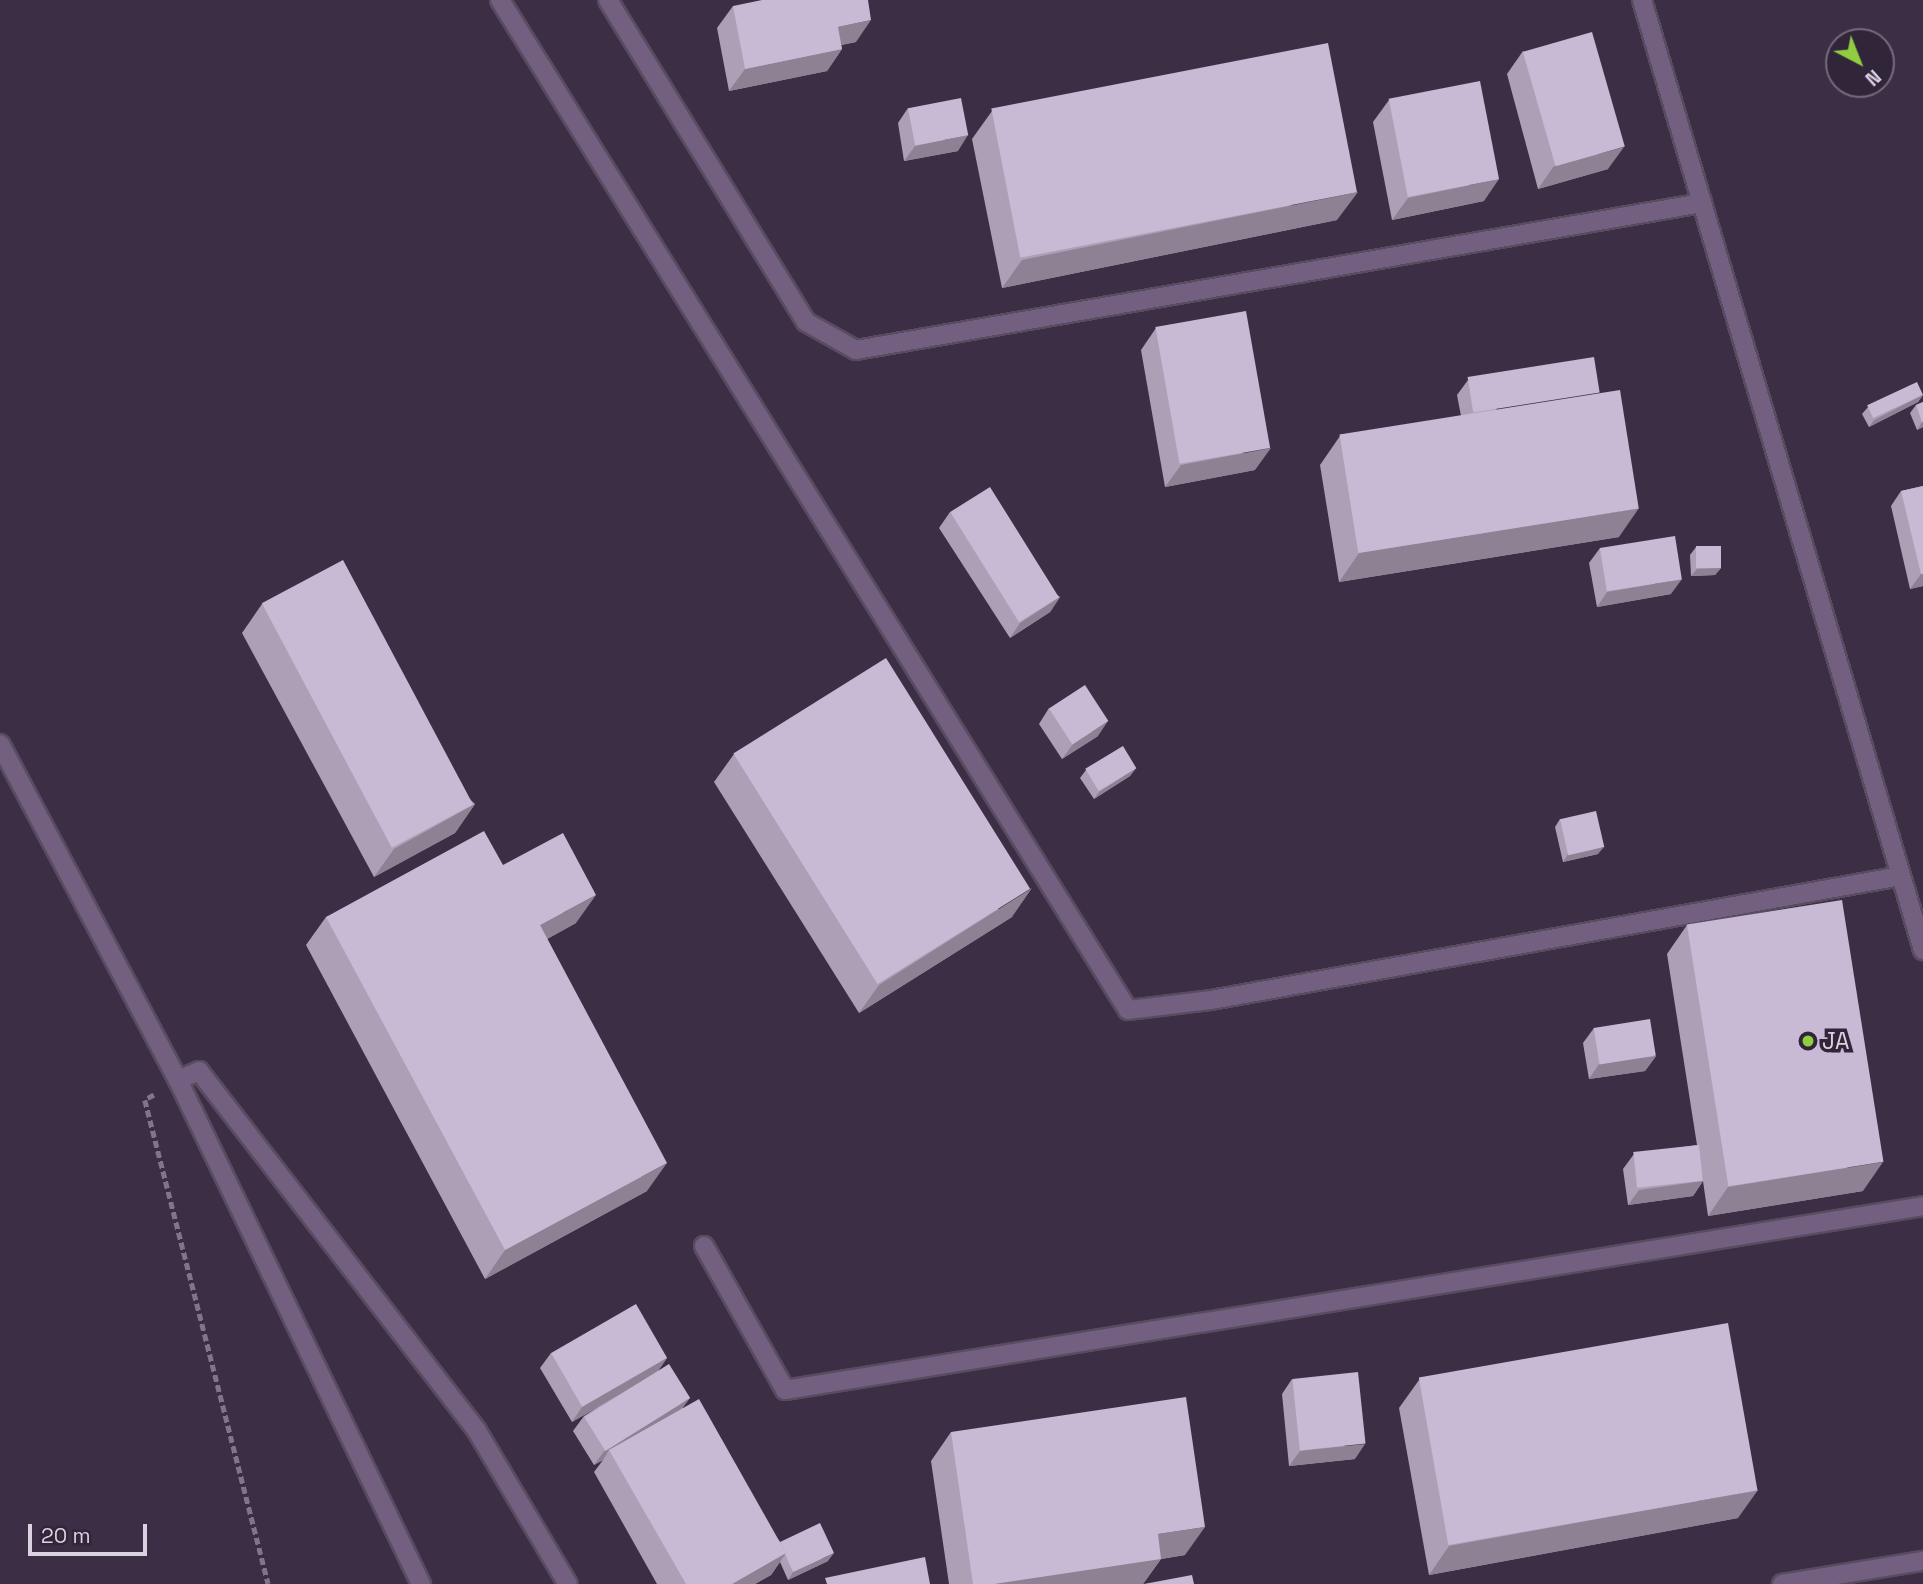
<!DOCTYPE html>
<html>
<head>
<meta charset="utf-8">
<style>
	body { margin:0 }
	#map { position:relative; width:1923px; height:1584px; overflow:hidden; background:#3c2f45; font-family:"Space Grotesk",sans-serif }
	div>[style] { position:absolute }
	.path>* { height:4.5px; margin-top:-2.25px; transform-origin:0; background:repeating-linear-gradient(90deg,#817689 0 7px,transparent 0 10.5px) }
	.roads { filter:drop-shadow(2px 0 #584c61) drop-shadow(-2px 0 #584c61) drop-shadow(0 2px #584c61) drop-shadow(0 -2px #584c61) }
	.service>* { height:18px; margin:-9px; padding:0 9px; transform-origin:9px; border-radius:9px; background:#736081 }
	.minor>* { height:18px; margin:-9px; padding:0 9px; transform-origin:9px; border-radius:9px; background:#736081 }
	.tertiary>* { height:18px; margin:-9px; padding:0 9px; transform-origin:9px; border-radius:9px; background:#736081 }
	.wall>* { inset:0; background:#ac9fb6 }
	.shaded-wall>* { inset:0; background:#8c8294 }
	.building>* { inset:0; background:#c8b9d4; transform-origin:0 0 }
	.dots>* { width:19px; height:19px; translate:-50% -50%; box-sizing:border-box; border:4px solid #31253a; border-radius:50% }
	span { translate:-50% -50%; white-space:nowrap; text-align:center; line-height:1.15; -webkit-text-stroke:7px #31253a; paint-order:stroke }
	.poi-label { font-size:23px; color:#dad2e0 }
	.left { translate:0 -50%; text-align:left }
	.north { position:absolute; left:1825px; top:28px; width:70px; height:70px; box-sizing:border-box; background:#31253a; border:2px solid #756a7c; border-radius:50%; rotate:138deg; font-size:19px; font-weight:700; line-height:28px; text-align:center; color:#dad2e0 }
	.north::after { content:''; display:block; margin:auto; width:24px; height:32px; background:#90cd41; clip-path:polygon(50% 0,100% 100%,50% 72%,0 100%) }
	.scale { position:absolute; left:28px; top:1524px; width:119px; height:32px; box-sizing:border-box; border:4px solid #dad2e0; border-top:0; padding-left:9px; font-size:21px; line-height:24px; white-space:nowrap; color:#dad2e0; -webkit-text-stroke:5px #31253a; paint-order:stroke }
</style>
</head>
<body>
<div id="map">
	<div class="path">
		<i style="left:154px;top:1095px;width:10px;rotate:151deg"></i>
		<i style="left:145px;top:1100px;width:499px;rotate:75.7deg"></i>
	</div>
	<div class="roads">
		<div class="service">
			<i style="left:704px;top:1246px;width:165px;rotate:60.6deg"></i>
			<i style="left:785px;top:1390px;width:1153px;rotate:-9.18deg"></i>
		</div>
		<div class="minor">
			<i style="left:500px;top:0;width:1189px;rotate:58.13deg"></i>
			<i style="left:1128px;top:1010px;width:84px;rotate:-6.9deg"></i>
			<i style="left:1211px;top:1000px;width:701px;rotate:-10.19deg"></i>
			<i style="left:608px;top:0;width:378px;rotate:58.4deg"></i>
			<i style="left:806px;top:322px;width:57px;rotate:29.2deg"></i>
			<i style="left:856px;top:350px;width:859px;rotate:-9.86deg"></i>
			<i style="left:0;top:744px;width:380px;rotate:62.1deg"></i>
			<i style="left:178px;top:1080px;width:560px;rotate:64.26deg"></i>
			<i style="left:178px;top:1080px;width:23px;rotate:-23deg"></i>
			<i style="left:199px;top:1071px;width:455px;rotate:52.3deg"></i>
			<i style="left:477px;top:1431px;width:178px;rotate:59.3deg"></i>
			<i style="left:1782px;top:1584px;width:143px;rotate:-9.3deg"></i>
		</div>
		<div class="tertiary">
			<i style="left:1642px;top:0;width:991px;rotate:73.52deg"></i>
		</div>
	</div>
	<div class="wall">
		<i style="clip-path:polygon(733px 6px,856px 42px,841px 45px,842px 49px,827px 71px,729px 91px,717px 28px)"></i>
		<i style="clip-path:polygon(1523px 51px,1608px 169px,1538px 189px,1507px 74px)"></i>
		<i style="clip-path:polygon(1389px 100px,1484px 201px,1392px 220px,1373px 122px)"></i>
		<i style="clip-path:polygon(908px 108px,958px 151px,904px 161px,898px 123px)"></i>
		<i style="clip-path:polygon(992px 111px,1337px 220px,1002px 288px,972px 139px)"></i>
		<i style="clip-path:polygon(1156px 328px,1255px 470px,1165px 487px,1141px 350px)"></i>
		<i style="clip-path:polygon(1468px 380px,1619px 537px,1339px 582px,1320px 465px,1340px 436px,1461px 416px,1457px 395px)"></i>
		<i style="clip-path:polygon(1923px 395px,1918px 402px,1869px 427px,1862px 414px,1868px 407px)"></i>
		<i style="clip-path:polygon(1923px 402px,1923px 427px,1917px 430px,1910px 413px,1916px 405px)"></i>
		<i style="clip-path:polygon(1923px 486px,1923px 586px,1910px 589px,1891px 506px,1901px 491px)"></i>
		<i style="clip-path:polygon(950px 512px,1060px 597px,1050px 612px,1010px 638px,939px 528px)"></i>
		<i style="clip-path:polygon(1696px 547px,1721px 568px,1715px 575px,1691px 576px,1690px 555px)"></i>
		<i style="clip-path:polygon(1600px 548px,1671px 594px,1597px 607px,1589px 563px)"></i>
		<i style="clip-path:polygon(262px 604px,475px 804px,455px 833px,374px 877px,242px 633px)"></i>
		<i style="clip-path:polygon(1049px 708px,1098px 736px,1062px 759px,1039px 724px)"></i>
		<i style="clip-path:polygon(734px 754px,1012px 917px,859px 1013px,714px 782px)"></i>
		<i style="clip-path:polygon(1136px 768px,1130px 776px,1094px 799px,1080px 778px,1086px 770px)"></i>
		<i style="clip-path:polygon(1560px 819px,1598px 854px,1563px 862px,1555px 827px)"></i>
		<i style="clip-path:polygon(503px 865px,576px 923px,547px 939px,647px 1191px,485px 1279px,306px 945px,326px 917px)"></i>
		<i style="clip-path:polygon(1687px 925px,1863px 1191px,1708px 1216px,1703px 1181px,1693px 1196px,1628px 1205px,1623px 1169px,1634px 1154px,1697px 1145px,1667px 954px)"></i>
		<i style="clip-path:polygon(1594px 1028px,1656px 1056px,1645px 1071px,1589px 1079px,1583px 1043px)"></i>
		<i style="clip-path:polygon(551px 1353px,667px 1358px,658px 1371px,683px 1408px,780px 1542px,828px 1561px,788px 1580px,780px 1562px,771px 1575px,755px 1584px,657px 1584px,594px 1472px,603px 1460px,594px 1465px,573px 1431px,584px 1416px,598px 1407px,572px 1422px,540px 1368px)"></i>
		<i style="clip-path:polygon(1292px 1379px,1355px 1459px,1289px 1466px,1282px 1394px)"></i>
		<i style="clip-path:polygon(1419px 1380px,1738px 1518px,1429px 1575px,1399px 1408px)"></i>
		<i style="clip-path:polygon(951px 1432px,1185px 1555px,1161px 1559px,1143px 1584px,949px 1584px,931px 1461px)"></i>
	</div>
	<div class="shaded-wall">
		<i style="clip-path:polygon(871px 20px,856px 42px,822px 49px,838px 27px)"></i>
		<i style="clip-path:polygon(842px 49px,827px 71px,729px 91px,745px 69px)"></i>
		<i style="clip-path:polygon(968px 135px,958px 151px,904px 161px,915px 146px)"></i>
		<i style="clip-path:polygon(1624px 147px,1608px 169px,1538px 189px,1554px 166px)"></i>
		<i style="clip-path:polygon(1499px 179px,1484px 201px,1392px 220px,1408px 198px)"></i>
		<i style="clip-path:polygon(1358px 192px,1337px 220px,1002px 288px,1022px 260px)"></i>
		<i style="clip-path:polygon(1923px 395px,1918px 402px,1869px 427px,1874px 420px)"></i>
		<i style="clip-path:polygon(1923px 422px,1923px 427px,1917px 430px,1922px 422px)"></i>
		<i style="clip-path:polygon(1271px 448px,1255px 470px,1165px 487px,1181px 465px)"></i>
		<i style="clip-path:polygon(1639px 508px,1619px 537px,1339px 582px,1359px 553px)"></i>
		<i style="clip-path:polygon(1721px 568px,1715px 575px,1691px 576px,1697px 569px)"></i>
		<i style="clip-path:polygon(1921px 574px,1923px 574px,1923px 586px,1910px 589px)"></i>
		<i style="clip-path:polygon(1682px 579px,1671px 594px,1597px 607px,1607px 592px)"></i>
		<i style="clip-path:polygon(1060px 597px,1050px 612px,1010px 638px,1020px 623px)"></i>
		<i style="clip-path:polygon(1108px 721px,1098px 736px,1062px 759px,1073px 744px)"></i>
		<i style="clip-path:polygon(1136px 768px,1130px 776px,1094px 799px,1099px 792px)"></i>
		<i style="clip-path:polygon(475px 804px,455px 833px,374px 877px,394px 849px)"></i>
		<i style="clip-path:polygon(1604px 847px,1598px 854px,1563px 862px,1568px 854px)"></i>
		<i style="clip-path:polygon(1032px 888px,1012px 917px,859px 1013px,879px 985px)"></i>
		<i style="clip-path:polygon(596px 895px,576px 923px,520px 954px,540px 925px)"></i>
		<i style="clip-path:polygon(1656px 1056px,1645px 1071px,1589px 1079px,1599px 1064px)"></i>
		<i style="clip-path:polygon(1883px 1162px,1863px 1191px,1708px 1216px,1728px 1187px)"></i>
		<i style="clip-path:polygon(667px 1163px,647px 1191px,485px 1279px,505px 1250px)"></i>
		<i style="clip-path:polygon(1703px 1181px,1693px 1196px,1628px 1205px,1639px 1190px)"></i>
		<i style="clip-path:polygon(667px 1358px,656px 1373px,572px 1422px,582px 1407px)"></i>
		<i style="clip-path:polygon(690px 1398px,679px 1413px,609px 1450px,603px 1460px,594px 1465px,605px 1450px)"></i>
		<i style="clip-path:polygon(1365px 1444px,1355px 1459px,1289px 1466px,1300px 1451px)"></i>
		<i style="clip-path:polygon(1758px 1490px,1738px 1518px,1429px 1575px,1449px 1546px)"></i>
		<i style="clip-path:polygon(1205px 1527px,1185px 1555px,1161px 1559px,1143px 1584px,994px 1584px,1158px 1534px)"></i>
		<i style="clip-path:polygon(786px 1553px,771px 1575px,755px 1584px,732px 1584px)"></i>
		<i style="clip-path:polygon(834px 1553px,828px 1561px,788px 1580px,793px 1572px)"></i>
	</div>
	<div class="building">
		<i style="clip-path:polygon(762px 0,868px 0,871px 20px,838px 27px,842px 49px,745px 69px,733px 6px)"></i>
		<i style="left:1592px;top:32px;width:119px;height:72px;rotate:74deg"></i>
		<i style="left:1328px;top:43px;width:152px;height:343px;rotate:79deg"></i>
		<i style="left:1480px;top:81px;width:100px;height:93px;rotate:79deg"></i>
		<i style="left:961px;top:98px;width:38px;height:54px;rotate:79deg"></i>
		<i style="left:1246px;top:311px;width:139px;height:92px;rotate:80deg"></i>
		<i style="left:1594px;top:357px;width:36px;height:128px;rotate:81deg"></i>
		<i style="left:1917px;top:382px;width:14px;height:55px;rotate:65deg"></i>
		<i style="left:1620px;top:390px;width:120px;height:284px;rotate:81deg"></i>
		<i style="clip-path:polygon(1923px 402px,1923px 422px,1922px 422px,1916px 405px)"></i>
		<i style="clip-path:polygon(1923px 486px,1923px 574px,1921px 574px,1901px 491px)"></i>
		<i style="left:990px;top:487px;width:130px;height:47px;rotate:58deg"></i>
		<i style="left:1675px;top:536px;width:44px;height:76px;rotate:81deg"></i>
		<i style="left:1721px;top:546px;width:22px;height:25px;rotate:90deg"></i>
		<i style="left:343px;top:560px;width:277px;height:92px;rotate:62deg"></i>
		<i style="left:886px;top:658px;width:272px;height:180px;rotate:58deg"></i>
		<i style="left:1085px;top:685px;width:43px;height:43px;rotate:57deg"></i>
		<i style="left:1123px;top:746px;width:26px;height:44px;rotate:59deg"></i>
		<i style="left:1596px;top:811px;width:37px;height:37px;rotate:77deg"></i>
		<i style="clip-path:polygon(484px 831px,503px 865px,563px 833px,596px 895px,540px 925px,667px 1163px,505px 1250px,326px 917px)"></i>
		<i style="left:1842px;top:900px;width:265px;height:157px;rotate:81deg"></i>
		<i style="left:1650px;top:1019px;width:37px;height:57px;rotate:81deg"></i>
		<i style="left:1699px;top:1145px;width:36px;height:66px;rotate:84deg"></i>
		<i style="left:636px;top:1304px;width:62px;height:98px;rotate:60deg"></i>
		<i style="left:1728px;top:1323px;width:170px;height:314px;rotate:80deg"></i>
		<i style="left:669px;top:1364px;width:40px;height:100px;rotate:58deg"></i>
		<i style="left:1358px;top:1372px;width:72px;height:66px;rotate:84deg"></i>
		<i style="clip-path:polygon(1186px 1397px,1205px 1527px,1158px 1534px,1161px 1559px,994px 1584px,973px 1584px,951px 1432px)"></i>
		<i style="clip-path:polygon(699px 1399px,786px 1553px,732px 1584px,686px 1584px,609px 1450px)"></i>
		<i style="clip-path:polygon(820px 1523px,834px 1553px,793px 1572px,785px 1554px,786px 1553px,780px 1542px)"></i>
		<i style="clip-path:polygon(925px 1557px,930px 1584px,827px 1584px,825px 1578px)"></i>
		<i style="clip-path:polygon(1192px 1575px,1194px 1584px,1144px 1584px)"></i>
	</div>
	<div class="dots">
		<i style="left:1808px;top:1041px;background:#90cd41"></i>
	</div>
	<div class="poi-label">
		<span class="left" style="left:1822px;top:1041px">JA</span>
	</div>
	<div class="north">N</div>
	<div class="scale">20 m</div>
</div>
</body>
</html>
